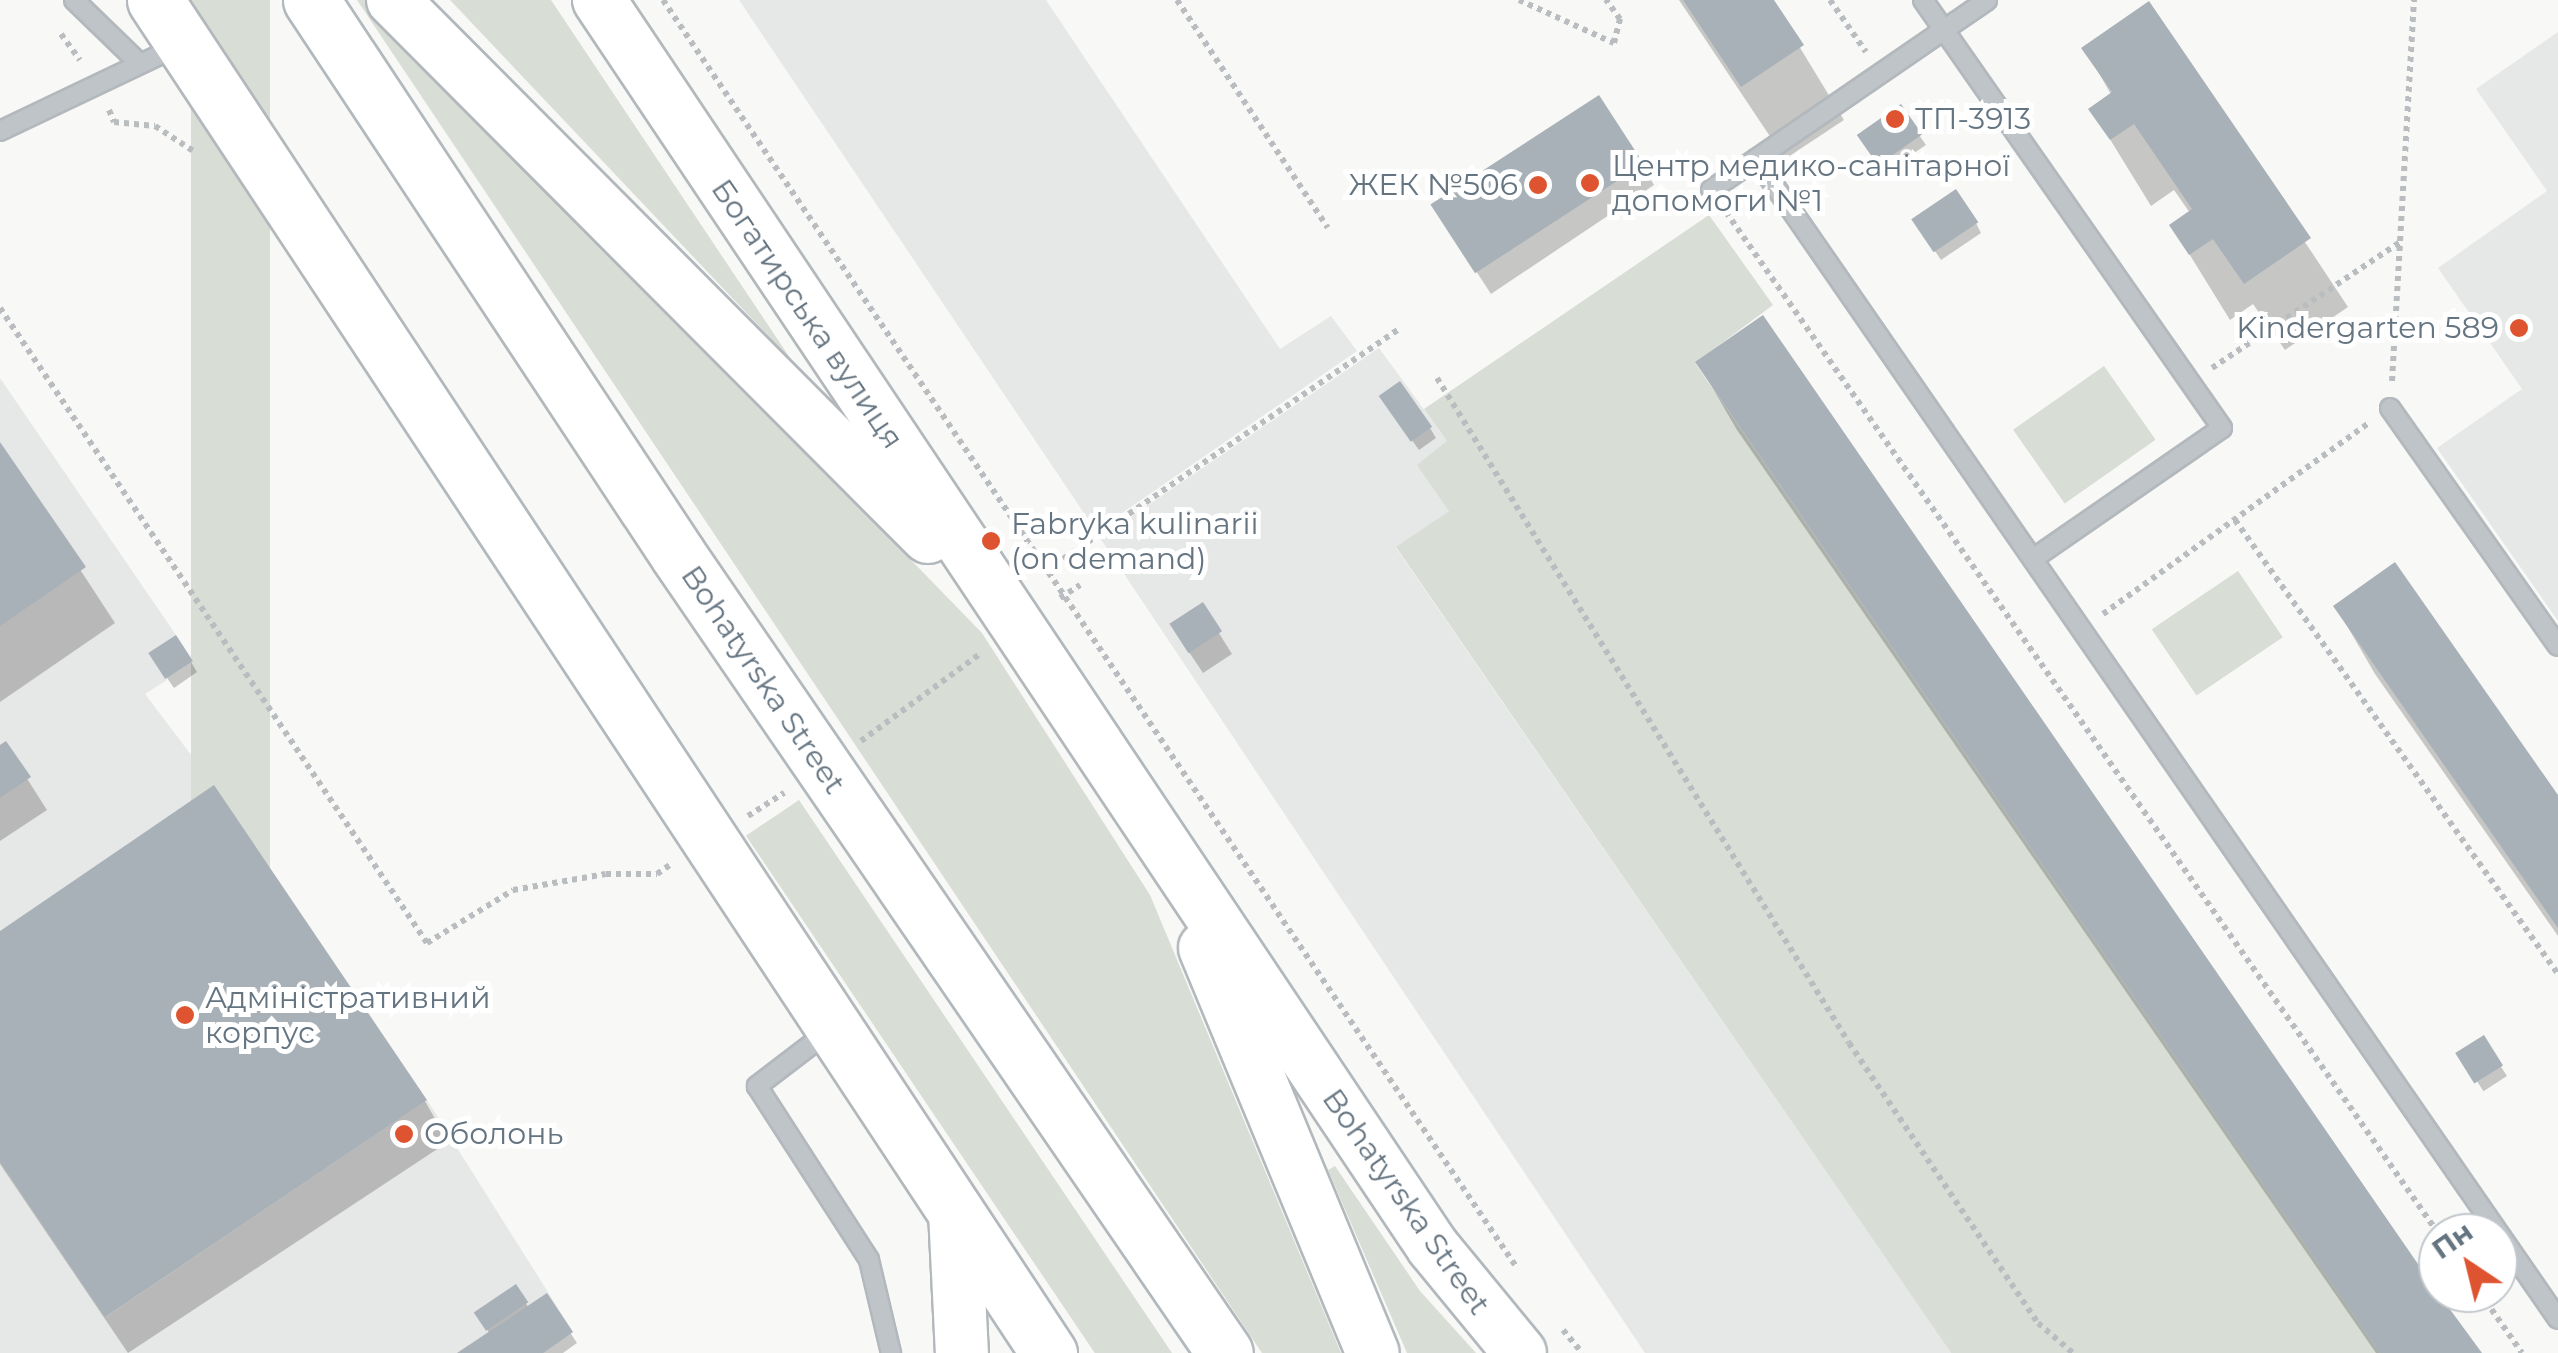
<!DOCTYPE html>
<html>
<head>
<meta charset="utf-8">
<style>
	body { margin:0 }
	#map { position:relative; width:2558px; height:1353px; overflow:hidden; background:#f8f8f6; font-family:Montserrat,sans-serif }
	div>[style] { position:absolute }
	.built>* { inset:0; background:#e6e7e7 }
	.green>* { inset:0; background:#d8ddd5; transform-origin:0 0 }
	.shadow>* { inset:0; background:#0003; transform-origin:0 0 }
	.building>* { inset:0; background:#a8b1b7; transform-origin:0 0 }
	.path>* { height:6px; margin-top:-3px; transform-origin:0; background:repeating-linear-gradient(90deg,#babdc0 0 5px,transparent 0 10px) }
	.roads { filter:drop-shadow(2px 0 #b2b8bc) drop-shadow(-2px 0 #b2b8bc) drop-shadow(0 2px #b2b8bc) drop-shadow(0 -2px #b2b8bc) }
	.service>* { height:18px; margin:-9px; padding:0 9px; transform-origin:9px; border-radius:9px; background:#bfc4c8 }
	.secondary>* { height:52px; margin:-26px; padding:0 26px; transform-origin:26px; border-radius:26px; background:#fff }
	.primary>* { height:55px; margin:-27.5px; padding:0 27.5px; transform-origin:27.5px; border-radius:27.5px; background:#fff }
	.dots>* { width:28px; height:28px; translate:-50% -50%; box-sizing:border-box; border:5px solid #fff; border-radius:50% }
	span { translate:-50% -50%; white-space:nowrap; text-align:center; line-height:1.15; -webkit-text-stroke:10px #fff; paint-order:stroke }
	.poi-label { font-size:30px; color:#647480 }
	.left { translate:0 -50%; text-align:left }
	.right { translate:-100% -50%; text-align:right }
	.street-label { font-size:30px; color:#647480 }
	.north { position:absolute; left:2418px; top:1213px; width:100px; height:100px; box-sizing:border-box; background:#fff; border:2px solid #c1c7cc; border-radius:50%; rotate:325deg; font-size:28px; font-weight:700; line-height:40px; text-align:center; color:#647480 }
	.north::after { content:''; display:block; margin:auto; width:35px; height:45px; background:#de5430; clip-path:polygon(50% 0,100% 100%,50% 72%,0 100%) }
</style>
</head>
<body>
<div id="map">
	<div class="built">
		<i style="clip-path:polygon(739px 0,1046px 0,1280px 349px,1331px 316px,1357px 351px,1096px 531px)"></i>
		<i style="clip-path:polygon(2558px 32px,2558px 621px,2437px 448px,2522px 389px,2438px 268px,2547px 191px,2476px 89px)"></i>
		<i style="clip-path:polygon(1379px 348px,1447px 441px,1449px 511px,1396px 548px,1951px 1353px,1645px 1353px,1100px 538px)"></i>
		<i style="clip-path:polygon(0 378px,176px 635px,150px 654px,167px 680px,145px 694px,214px 785px,0 931px)"></i>
		<i style="clip-path:polygon(427px 1100px,573px 1332px,543px 1353px,0 1353px,0 1162px,106px 1317px)"></i>
	</div>
	<div class="green">
		<i style="left:191px;top:0;width:79px;height:965px"></i>
		<i style="clip-path:polygon(357px 0,367px 0,982px 633px,1150px 895px,1341px 1353px,1262px 1353px)"></i>
		<i style="clip-path:polygon(450px 0,551px 0,792px 361px)"></i>
		<i style="clip-path:polygon(1709px 215px,1773px 305px,1695px 363px,2380px 1353px,1951px 1353px,1396px 547px,1449px 511px,1417px 465px,1447px 441px,1424px 409px)"></i>
		<i style="left:2104px;top:366px;width:90px;height:111px;rotate:55deg"></i>
		<i style="left:2238px;top:571px;width:80px;height:104px;rotate:56deg"></i>
		<i style="left:799px;top:800px;width:670px;height:64px;rotate:56deg"></i>
		<i style="clip-path:polygon(1335px 1166px,1420px 1291px,1476px 1353px,1407px 1353px,1328px 1170px)"></i>
	</div>
	<div class="shadow">
		<i style="clip-path:polygon(1679px 0,1771px 0,1844px 120px,1785px 159px)"></i>
		<i style="clip-path:polygon(2148px 5px,2348px 307px,2285px 350px,2253px 304px,2230px 320px,2172px 226px,2190px 213px,2174px 190px,2151px 206px,2092px 110px,2112px 96px,2085px 49px)"></i>
		<i style="clip-path:polygon(1900px 107px,1926px 145px,1884px 173px,1865px 145px)"></i>
		<i style="clip-path:polygon(1642px 164px,1654px 185px,1491px 294px,1448px 228px)"></i>
		<i style="clip-path:polygon(1976px 223px,1981px 233px,1941px 260px,1920px 229px)"></i>
		<i style="clip-path:polygon(1698px 363px,2478px 1353px,2376px 1353px,1737px 430px)"></i>
		<i style="clip-path:polygon(1388px 407px,1430px 428px,1436px 438px,1419px 450px)"></i>
		<i style="clip-path:polygon(0 447px,115px 623px,0 702px)"></i>
		<i style="clip-path:polygon(1202px 606px,1232px 654px,1203px 673px,1185px 646px)"></i>
		<i style="clip-path:polygon(2336px 607px,2558px 799px,2558px 936px,2375px 674px)"></i>
		<i style="clip-path:polygon(191px 662px,197px 672px,174px 688px,158px 665px)"></i>
		<i style="clip-path:polygon(5px 744px,47px 810px,0 841px,0 748px)"></i>
		<i style="clip-path:polygon(0 934px,425px 1101px,448px 1142px,128px 1353px,0 1164px)"></i>
		<i style="left:2483px;top:1039px;width:44px;height:28px;rotate:57deg"></i>
		<i style="clip-path:polygon(515px 1287px,529px 1308px,546px 1296px,577px 1343px,563px 1353px,461px 1353px,490px 1334px,476px 1313px)"></i>
	</div>
	<div class="building">
		<i style="clip-path:polygon(1683px 0,1774px 0,1804px 45px,1741px 87px)"></i>
		<i style="clip-path:polygon(2149px 1px,2311px 238px,2244px 284px,2213px 239px,2189px 255px,2169px 225px,2192px 209px,2134px 124px,2110px 140px,2088px 109px,2112px 92px,2081px 48px)"></i>
		<i style="left:1599px;top:95px;width:82px;height:201px;rotate:57deg"></i>
		<i style="left:1901px;top:104px;width:37px;height:54px;rotate:55deg"></i>
		<i style="left:1956px;top:189px;width:40px;height:54px;rotate:56deg"></i>
		<i style="clip-path:polygon(1763px 315px,2438px 1293px,2482px 1353px,2380px 1353px,1695px 362px)"></i>
		<i style="left:1400px;top:381px;width:56px;height:26px;rotate:55deg"></i>
		<i style="clip-path:polygon(0 442px,86px 567px,0 626px)"></i>
		<i style="clip-path:polygon(2395px 562px,2558px 795px,2558px 928px,2333px 606px)"></i>
		<i style="left:1203px;top:602px;width:35px;height:40px;rotate:57deg"></i>
		<i style="left:176px;top:635px;width:31px;height:33px;rotate:57deg"></i>
		<i style="clip-path:polygon(6px 741px,31px 777px,0 798px,0 745px)"></i>
		<i style="clip-path:polygon(214px 785px,427px 1100px,105px 1317px,0 1162px,0 931px)"></i>
		<i style="left:2484px;top:1035px;width:36px;height:34px;rotate:58deg"></i>
		<i style="left:516px;top:1284px;width:22px;height:51px;rotate:56deg"></i>
		<i style="clip-path:polygon(547px 1293px,573px 1332px,543px 1353px,457px 1353px)"></i>
	</div>
	<div class="path">
		<i style="left:663px;top:0;width:1529px;rotate:56.04deg"></i>
		<i style="left:1177px;top:0;width:273px;rotate:56.5deg"></i>
		<i style="left:1519px;top:0;width:104px;rotate:24.4deg"></i>
		<i style="left:1614px;top:43px;width:25px;rotate:-76deg"></i>
		<i style="left:1620px;top:19px;width:24px;rotate:-126deg"></i>
		<i style="left:1830px;top:0;width:63px;rotate:55.3deg"></i>
		<i style="left:61px;top:34px;width:32px;rotate:54deg"></i>
		<i style="left:109px;top:110px;width:13px;rotate:67deg"></i>
		<i style="left:114px;top:122px;width:41px;rotate:5.6deg"></i>
		<i style="left:155px;top:126px;width:48px;rotate:33deg"></i>
		<i style="left:1726px;top:212px;width:1245px;rotate:55.11deg"></i>
		<i style="left:0;top:308px;width:765px;rotate:56.08deg"></i>
		<i style="left:427px;top:943px;width:101px;rotate:-31.6deg"></i>
		<i style="left:513px;top:890px;width:94px;rotate:-9.8deg"></i>
		<i style="left:606px;top:874px;width:51px"></i>
		<i style="left:657px;top:874px;width:16px;rotate:-35deg"></i>
		<i style="left:2212px;top:368px;width:226px;rotate:-33.8deg"></i>
		<i style="left:1437px;top:378px;width:782px;rotate:58.22deg"></i>
		<i style="left:1849px;top:1043px;width:338px;rotate:56deg"></i>
		<i style="left:2038px;top:1323px;width:46px;rotate:40.6deg"></i>
		<i style="left:2392px;top:381px;width:382px;rotate:-86.7deg"></i>
		<i style="left:2235px;top:520px;width:557px;rotate:54.57deg"></i>
		<i style="left:1063px;top:559px;width:409px;rotate:-34.4deg"></i>
		<i style="left:1060px;top:598px;width:24px;rotate:-33deg"></i>
		<i style="left:2103px;top:614px;width:327px;rotate:-35.7deg"></i>
		<i style="left:861px;top:741px;width:147px;rotate:-36.2deg"></i>
		<i style="left:748px;top:816px;width:43px;rotate:-32.6deg"></i>
		<i style="left:2480px;top:1293px;width:73px;rotate:55deg"></i>
		<i style="left:1563px;top:1330px;width:30px;rotate:50deg"></i>
	</div>
	<div class="roads">
		<div class="service">
			<i style="left:74px;top:0;width:92px;rotate:44.1deg"></i>
			<i style="left:1923px;top:0;width:522px;rotate:55.06deg"></i>
			<i style="left:2222px;top:428px;width:230px;rotate:145.3deg"></i>
			<i style="left:0;top:131px;width:199px;rotate:-25.5deg"></i>
			<i style="left:1756px;top:159px;width:1410px;rotate:55.34deg"></i>
			<i style="left:1711px;top:190px;width:335px;rotate:-34.5deg"></i>
			<i style="left:2390px;top:408px;width:291px;rotate:54.8deg"></i>
			<i style="left:829px;top:1031px;width:91px;rotate:142.6deg"></i>
			<i style="left:757px;top:1086px;width:207px;rotate:57.2deg"></i>
			<i style="left:869px;top:1260px;width:96px;rotate:76.7deg"></i>
		</div>
		<div class="secondary">
			<i style="left:393px;top:0;width:758px;rotate:45.11deg"></i>
			<i style="left:599px;top:0;width:1500px;rotate:56.23deg"></i>
			<i style="left:1433px;top:1247px;width:137px;rotate:50.6deg"></i>
			<i style="left:1205px;top:948px;width:438px;rotate:67.5deg"></i>
			<i style="left:955px;top:1212px;width:141px;rotate:87.2deg"></i>
		</div>
		<div class="primary">
			<i style="left:155px;top:0;width:1622px;rotate:56.55deg"></i>
			<i style="left:311px;top:0;width:665px;rotate:56.52deg"></i>
			<i style="left:678px;top:555px;width:967px;rotate:55.57deg"></i>
		</div>
	</div>
	<div class="dots">
		<i style="left:1895px;top:119px;background:#de5430"></i>
		<i style="left:1590px;top:183px;background:#de5430"></i>
		<i style="left:1538px;top:185px;background:#de5430"></i>
		<i style="left:2519px;top:328px;background:#de5430"></i>
		<i style="left:991px;top:541px;background:#de5430"></i>
		<i style="left:185px;top:1015px;background:#de5430"></i>
		<i style="left:404px;top:1134px;background:#de5430"></i>
	</div>
	<div class="poi-label">
		<span class="left" style="left:1915px;top:119px">ТП-3913</span>
		<span class="left" style="left:1612px;top:183px">Центр медико-санітарної<br>допомоги №1</span>
		<span class="right" style="left:1518px;top:185px">ЖЕК №506</span>
		<span class="right" style="left:2499px;top:328px">Kindergarten 589</span>
		<span class="left" style="left:1011px;top:541px">Fabryka kulinarii<br>(on demand)</span>
		<span class="left" style="left:205px;top:1015px">Адміністративний<br>корпус</span>
		<span class="left" style="left:424px;top:1134px">Оболонь</span>
	</div>
	<div class="street-label">
		<span style="left:807px;top:314px;rotate:56deg">Богатирська вулиця</span>
		<span style="left:763px;top:680px;rotate:56deg">Bohatyrska Street</span>
		<span style="left:1406px;top:1202px;rotate:55deg">Bohatyrska Street</span>
	</div>
	<div class="north">Пн</div>
</div>
</body>
</html>
